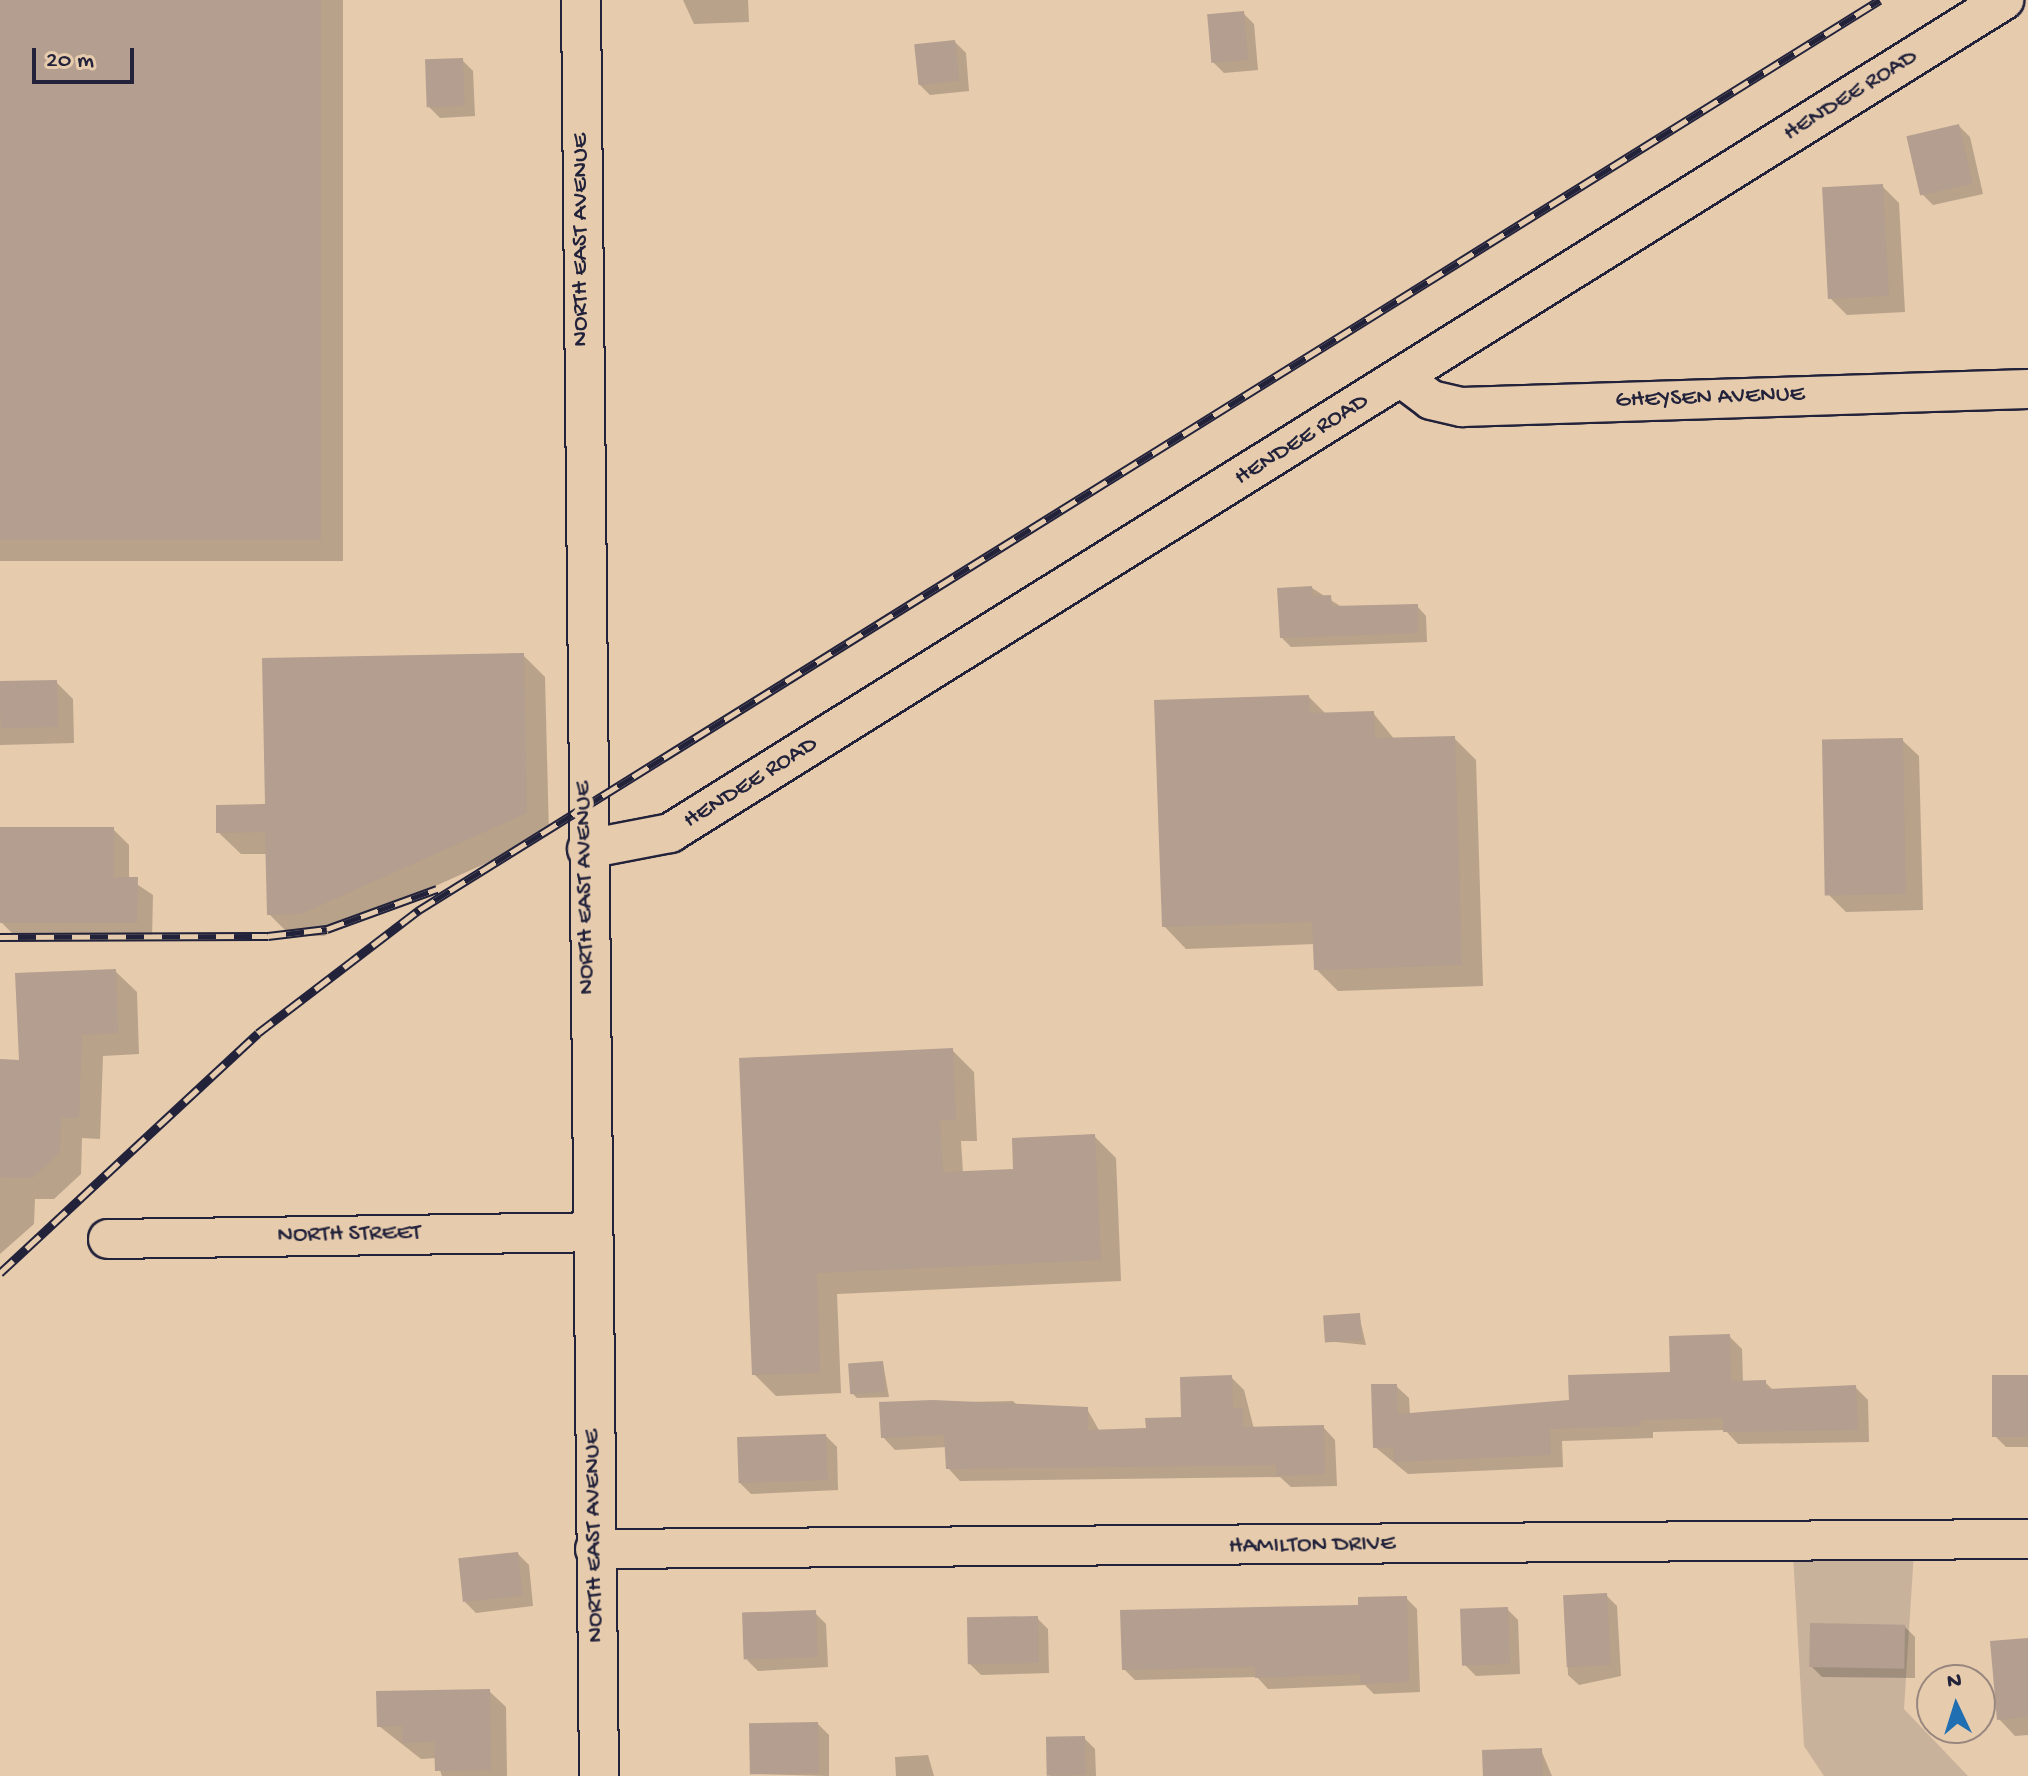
<!DOCTYPE html>
<html>
<head>
<meta charset="utf-8">
<style>
	body { margin:0 }
	#map { position:relative; width:2028px; height:1776px; overflow:hidden; background:#e6cbad; font-family:"Gochi Hand",sans-serif }
	div>[style] { position:absolute }
	.green>* { inset:0; background:#c9b29c }
	.shadow>* { inset:0; background:#0003; transform-origin:0 0 }
	.building>* { inset:0; background:#b39e8f; transform-origin:0 0 }
	.roads { filter:drop-shadow(2px 0 #22223b) drop-shadow(-2px 0 #22223b) drop-shadow(0 2px #22223b) drop-shadow(0 -2px #22223b) }
	.minor>* { height:38px; margin:-19px; padding:0 19px; transform-origin:19px; border-radius:19px; background:#e6cbad }
	.rail>* { height:9px; margin-top:-4.5px; transform-origin:0; background:repeating-linear-gradient(90deg,#e6cbad 0 18px,#22223b 0 36px); box-sizing:border-box; border-block:2px solid #22223b }
	span { translate:-50% -50%; white-space:nowrap; text-align:center; line-height:1.15; -webkit-text-stroke:8px #e6cbad; paint-order:stroke }
	.street-label { font-size:24px; color:#22223b }
	.north { position:absolute; left:1916px; top:1664px; width:80px; height:80px; box-sizing:border-box; background:#e6cbad; border:2px solid #98877f; border-radius:50%; rotate:356deg; font-size:22px; font-weight:700; line-height:32px; text-align:center; color:#22223b }
	.north::after { content:''; display:block; margin:auto; width:28px; height:36px; background:#1f6fb2; clip-path:polygon(50% 0,100% 100%,50% 72%,0 100%) }
	.scale { position:absolute; left:32px; top:48px; width:102px; height:36px; box-sizing:border-box; border:4px solid #22223b; border-top:0; padding-left:10px; font-size:24px; line-height:28px; white-space:nowrap; color:#22223b; -webkit-text-stroke:6px #e6cbad; paint-order:stroke }
</style>
</head>
<body>
<div id="map">
	<div class="green">
		<i style="clip-path:polygon(1915px 1536px,1904px 1709px,1968px 1776px,1824px 1776px,1804px 1746px,1792px 1537px)"></i>
	</div>
	<div class="shadow">
		<i style="left:0;top:0;width:343px;height:561px"></i>
		<i style="clip-path:polygon(683px 0,748px 0,749px 22px,694px 24px)"></i>
		<i style="clip-path:polygon(1243px 13px,1254px 24px,1258px 70px,1224px 73px,1213px 62px)"></i>
		<i style="clip-path:polygon(955px 42px,966px 53px,969px 91px,930px 95px,919px 84px)"></i>
		<i style="clip-path:polygon(462px 60px,473px 71px,475px 116px,440px 118px,429px 107px)"></i>
		<i style="clip-path:polygon(1959px 126px,1970px 137px,1983px 194px,1933px 205px,1922px 194px)"></i>
		<i style="clip-path:polygon(1882px 186px,1899px 203px,1905px 312px,1847px 315px,1830px 298px)"></i>
		<i style="clip-path:polygon(1312px 588px,1340px 606px,1417px 606px,1426px 616px,1427px 642px,1291px 647px,1282px 638px)"></i>
		<i style="clip-path:polygon(523px 655px,545px 677px,549px 835px,324px 936px,291px 936px,269px 914px,268px 854px,241px 854px,218px 832px)"></i>
		<i style="clip-path:polygon(56px 682px,73px 699px,74px 743px,0 745px,0 684px)"></i>
		<i style="clip-path:polygon(1309px 697px,1326px 714px,1373px 713px,1395px 740px,1454px 738px,1476px 760px,1483px 986px,1338px 991px,1316px 969px,1315px 944px,1186px 949px,1164px 926px)"></i>
		<i style="clip-path:polygon(1902px 740px,1919px 756px,1923px 910px,1846px 912px,1829px 895px)"></i>
		<i style="clip-path:polygon(113px 829px,129px 845px,129px 879px,153px 895px,152px 938px,17px 938px,1px 922px,0 831px)"></i>
		<i style="clip-path:polygon(115px 971px,137px 992px,139px 1054px,103px 1056px,100px 1139px,82px 1138px,81px 1174px,54px 1199px,35px 1199px,34px 1224px,0 1254px,0 1061px,21px 1062px)"></i>
		<i style="clip-path:polygon(952px 1050px,974px 1072px,977px 1141px,961px 1141px,963px 1173px,1015px 1171px,1094px 1136px,1116px 1158px,1121px 1281px,837px 1294px,841px 1393px,776px 1396px,754px 1374px)"></i>
		<i style="clip-path:polygon(1359px 1315px,1366px 1345px,1326px 1341px)"></i>
		<i style="clip-path:polygon(1729px 1336px,1742px 1349px,1743px 1383px,1765px 1382px,1774px 1391px,1855px 1387px,1868px 1400px,1869px 1442px,1738px 1444px,1725px 1430px,1653px 1432px,1653px 1438px,1562px 1441px,1563px 1467px,1408px 1474px,1375px 1447px,1396px 1386px,1409px 1398px,1410px 1415px,1571px 1402px,1672px 1374px)"></i>
		<i style="clip-path:polygon(883px 1363px,889px 1397px,857px 1398px,852px 1393px)"></i>
		<i style="clip-path:polygon(1231px 1377px,1244px 1390px,1254px 1429px,1323px 1427px,1335px 1440px,1337px 1486px,1291px 1487px,1280px 1477px,960px 1481px,948px 1468px,947px 1447px,895px 1450px,883px 1437px,881px 1404px,1013px 1401px,1022px 1410px,1087px 1409px,1100px 1432px,1148px 1430px,1183px 1419px)"></i>
		<i style="clip-path:polygon(2028px 1377px,2028px 1447px,2006px 1447px,1995px 1436px)"></i>
		<i style="clip-path:polygon(826px 1436px,837px 1447px,838px 1490px,751px 1494px,740px 1483px)"></i>
		<i style="clip-path:polygon(518px 1554px,529px 1565px,533px 1606px,476px 1613px,465px 1602px)"></i>
		<i style="clip-path:polygon(1606px 1595px,1617px 1606px,1621px 1676px,1579px 1685px,1568px 1675px,1565px 1597px)"></i>
		<i style="clip-path:polygon(1406px 1598px,1417px 1609px,1420px 1692px,1374px 1694px,1365px 1685px,1268px 1689px,1257px 1677px,1135px 1680px,1124px 1669px)"></i>
		<i style="clip-path:polygon(1507px 1609px,1518px 1620px,1520px 1674px,1476px 1676px,1465px 1665px)"></i>
		<i style="clip-path:polygon(815px 1613px,826px 1624px,828px 1667px,758px 1671px,747px 1660px)"></i>
		<i style="clip-path:polygon(1037px 1618px,1048px 1629px,1049px 1673px,981px 1675px,970px 1664px)"></i>
		<i style="clip-path:polygon(1904px 1626px,1915px 1637px,1915px 1678px,1822px 1677px,1811px 1666px)"></i>
		<i style="clip-path:polygon(2028px 1640px,2028px 1735px,2015px 1736px,1999px 1719px)"></i>
		<i style="clip-path:polygon(489px 1691px,506px 1707px,507px 1776px,442px 1776px,436px 1758px,421px 1759px,379px 1726px)"></i>
		<i style="clip-path:polygon(818px 1724px,829px 1735px,829px 1776px,752px 1774px)"></i>
		<i style="clip-path:polygon(1084px 1738px,1095px 1749px,1096px 1776px,1050px 1776px)"></i>
		<i style="clip-path:polygon(1541px 1750px,1552px 1776px,1485px 1776px)"></i>
		<i style="clip-path:polygon(928px 1755px,934px 1776px,896px 1776px,895px 1757px)"></i>
	</div>
	<div class="building">
		<i style="left:0;top:0;width:321px;height:540px"></i>
		<i style="left:1244px;top:11px;width:49px;height:37px;rotate:85deg"></i>
		<i style="left:955px;top:40px;width:41px;height:41px;rotate:84deg"></i>
		<i style="left:463px;top:58px;width:48px;height:38px;rotate:88deg"></i>
		<i style="left:1959px;top:124px;width:61px;height:54px;rotate:77deg"></i>
		<i style="left:1883px;top:184px;width:112px;height:61px;rotate:87deg"></i>
		<i style="clip-path:polygon(1312px 586px,1313px 596px,1331px 595px,1332px 606px,1418px 604px,1418px 633px,1280px 638px,1277px 588px)"></i>
		<i style="clip-path:polygon(524px 653px,527px 813px,301px 914px,267px 915px,265px 832px,216px 833px,216px 805px,265px 804px,262px 658px)"></i>
		<i style="left:57px;top:680px;width:47px;height:57px;rotate:89deg"></i>
		<i style="clip-path:polygon(1309px 695px,1310px 713px,1374px 711px,1375px 738px,1455px 736px,1462px 965px,1314px 970px,1312px 922px,1162px 927px,1154px 700px)"></i>
		<i style="left:1903px;top:738px;width:156px;height:81px;rotate:89deg"></i>
		<i style="clip-path:polygon(0 827px,114px 827px,114px 877px,138px 877px,137px 923px,0 923px)"></i>
		<i style="clip-path:polygon(116px 969px,118px 1033px,82px 1035px,79px 1118px,61px 1118px,60px 1152px,32px 1178px,0 1177px,0 1059px,19px 1060px,15px 973px)"></i>
		<i style="clip-path:polygon(953px 1048px,956px 1120px,940px 1120px,943px 1172px,1013px 1169px,1012px 1138px,1095px 1134px,1101px 1260px,817px 1273px,820px 1373px,752px 1375px,739px 1058px)"></i>
		<i style="left:1360px;top:1313px;width:27px;height:37px;rotate:86deg"></i>
		<i style="clip-path:polygon(1730px 1334px,1731px 1381px,1766px 1380px,1766px 1389px,1856px 1385px,1858px 1430px,1723px 1432px,1723px 1418px,1641px 1420px,1641px 1426px,1550px 1429px,1551px 1455px,1394px 1462px,1393px 1447px,1373px 1448px,1371px 1384px,1397px 1384px,1398px 1414px,1569px 1400px,1568px 1375px,1670px 1372px,1669px 1336px)"></i>
		<i style="left:883px;top:1361px;width:31px;height:35px;rotate:86deg"></i>
		<i style="clip-path:polygon(1232px 1375px,1233px 1408px,1243px 1408px,1243px 1427px,1324px 1425px,1325px 1474px,1276px 1476px,1276px 1465px,946px 1469px,944px 1435px,881px 1438px,879px 1402px,933px 1400px,1088px 1407px,1088px 1430px,1146px 1428px,1145px 1418px,1181px 1417px,1180px 1377px)"></i>
		<i style="left:1992px;top:1375px;width:36px;height:62px"></i>
		<i style="left:826px;top:1434px;width:46px;height:89px;rotate:88deg"></i>
		<i style="left:518px;top:1552px;width:44px;height:60px;rotate:84deg"></i>
		<i style="left:1607px;top:1593px;width:72px;height:44px;rotate:87deg"></i>
		<i style="clip-path:polygon(1407px 1596px,1409px 1682px,1361px 1684px,1360px 1674px,1255px 1678px,1255px 1667px,1122px 1670px,1120px 1610px,1358px 1605px,1358px 1597px)"></i>
		<i style="left:1508px;top:1607px;width:57px;height:48px;rotate:88deg"></i>
		<i style="left:816px;top:1610px;width:47px;height:74px;rotate:88deg"></i>
		<i style="left:1038px;top:1616px;width:47px;height:71px;rotate:89deg"></i>
		<i style="left:1810px;top:1623px;width:95px;height:44px;rotate:1deg"></i>
		<i style="clip-path:polygon(2028px 1638px,2028px 1717px,1997px 1720px,1990px 1641px)"></i>
		<i style="clip-path:polygon(490px 1689px,491px 1770px,435px 1771px,434px 1742px,402px 1743px,402px 1726px,377px 1727px,376px 1691px)"></i>
		<i style="left:818px;top:1722px;width:51px;height:69px;rotate:89deg"></i>
		<i style="left:1085px;top:1736px;width:39px;height:39px;rotate:89deg"></i>
		<i style="left:1542px;top:1748px;width:28px;height:60px;rotate:88deg"></i>
	</div>
	<div class="roads">
		<div class="minor">
			<i style="left:581px;top:0;width:1776px;rotate:89.42deg"></i>
			<i style="left:1402px;top:378px;width:36px;rotate:37deg"></i>
			<i style="left:1431px;top:400px;width:32px;rotate:13deg"></i>
			<i style="left:1462px;top:407px;width:566px;rotate:-1.82deg"></i>
			<i style="left:587px;top:849px;width:85px;rotate:-10.9deg"></i>
			<i style="left:670px;top:833px;width:1573px;rotate:-31.98deg"></i>
			<i style="left:108px;top:1239px;width:482px;rotate:-0.8deg"></i>
			<i style="left:595px;top:1549px;width:1433px;rotate:-0.4deg"></i>
		</div>
	</div>
	<div class="rail">
		<i style="left:0;top:937px;width:268px;rotate:-0.2deg"></i>
		<i style="left:268px;top:936px;width:59px;rotate:-6.8deg"></i>
		<i style="left:327px;top:929px;width:117px;rotate:-20deg"></i>
		<i style="left:0;top:1273px;width:352px;rotate:-42.9deg"></i>
		<i style="left:258px;top:1033px;width:203px;rotate:-37.4deg"></i>
		<i style="left:419px;top:910px;width:1721px;rotate:-31.92deg"></i>
	</div>
	<div class="street-label">
		<span style="left:1851px;top:96px;rotate:-32deg">HENDEE ROAD</span>
		<span style="left:582px;top:240px;rotate:-90deg">NORTH EAST AVENUE</span>
		<span style="left:1710px;top:398px;rotate:-2deg">GHEYSEN AVENUE</span>
		<span style="left:1302px;top:440px;rotate:-32deg">HENDEE ROAD</span>
		<span style="left:751px;top:783px;rotate:-32deg">HENDEE ROAD</span>
		<span style="left:586px;top:888px;rotate:-91deg">NORTH EAST AVENUE</span>
		<span style="left:349px;top:1235px;rotate:-1deg">NORTH STREET</span>
		<span style="left:595px;top:1536px;rotate:-91deg">NORTH EAST AVENUE</span>
		<span style="left:1312px;top:1546px;rotate:-1deg">HAMILTON DRIVE</span>
	</div>
	<div class="north">N</div>
	<div class="scale">20 m</div>
</div>
</body>
</html>
